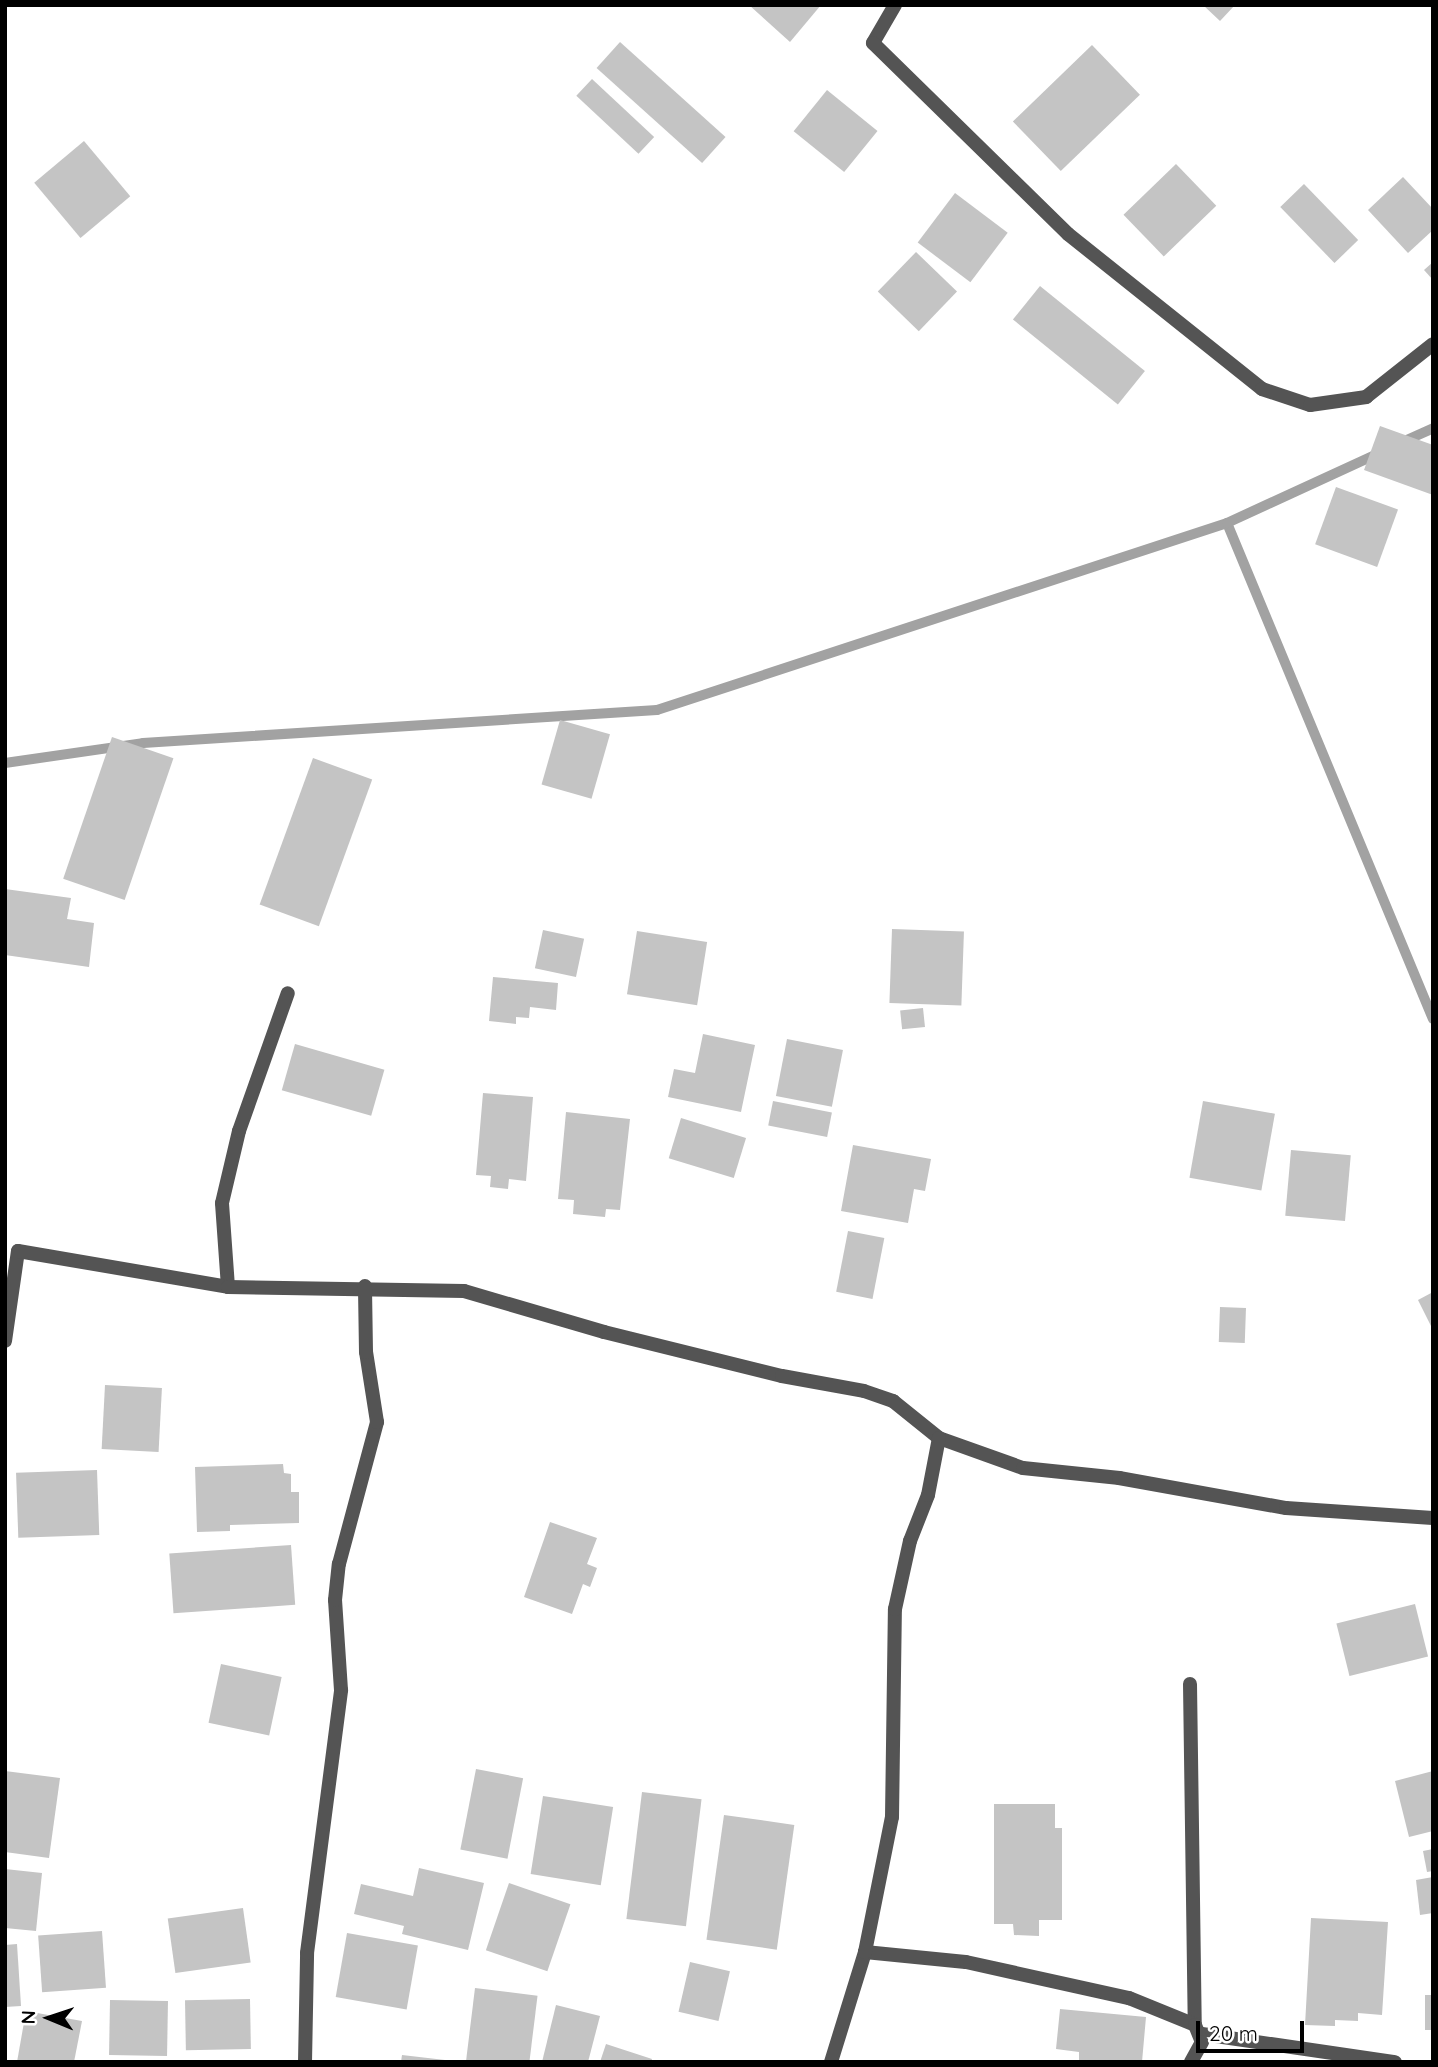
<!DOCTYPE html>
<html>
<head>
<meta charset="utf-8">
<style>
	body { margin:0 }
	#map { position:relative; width:1438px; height:2067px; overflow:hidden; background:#fff; font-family:Quicksand,sans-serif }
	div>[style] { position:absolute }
	.stream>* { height:10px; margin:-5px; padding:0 5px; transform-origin:5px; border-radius:5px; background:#a2a2a2 }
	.building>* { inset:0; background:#c4c4c4; transform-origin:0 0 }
	.lane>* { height:14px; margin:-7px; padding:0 7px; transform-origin:7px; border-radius:7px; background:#545454 }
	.street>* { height:14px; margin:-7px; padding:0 7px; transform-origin:7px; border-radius:7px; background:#545454 }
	span { translate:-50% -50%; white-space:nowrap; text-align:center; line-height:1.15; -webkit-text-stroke:6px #fff; paint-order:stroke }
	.frame { position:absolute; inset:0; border:7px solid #000; pointer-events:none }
	.north { position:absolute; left:14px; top:1983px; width:70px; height:70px; -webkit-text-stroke:5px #fff; paint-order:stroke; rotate:272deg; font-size:19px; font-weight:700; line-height:28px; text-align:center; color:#000 }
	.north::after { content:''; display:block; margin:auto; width:24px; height:32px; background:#000; clip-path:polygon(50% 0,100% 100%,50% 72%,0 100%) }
	.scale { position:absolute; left:1196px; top:2021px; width:108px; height:32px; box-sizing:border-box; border:4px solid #000; border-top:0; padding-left:9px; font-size:21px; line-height:24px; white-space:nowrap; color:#000; -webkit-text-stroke:5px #fff; paint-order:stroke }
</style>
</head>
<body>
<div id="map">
	<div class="stream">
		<i style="left:1400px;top:443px;width:36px;rotate:-24deg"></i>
		<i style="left:1227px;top:523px;width:537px;rotate:67.45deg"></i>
		<i style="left:5px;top:763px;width:139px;rotate:-8.2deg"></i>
		<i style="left:143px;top:743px;width:515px;rotate:-3.67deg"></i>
		<i style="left:657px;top:710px;width:600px;rotate:-18.16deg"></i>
		<i style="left:1227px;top:523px;width:167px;rotate:-24.7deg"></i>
	</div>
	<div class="building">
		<i style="clip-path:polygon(749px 5px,821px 5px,790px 42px)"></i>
		<i style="clip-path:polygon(1203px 5px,1235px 5px,1220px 21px)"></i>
		<i style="left:620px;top:42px;width:142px;height:35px;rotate:42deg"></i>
		<i style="left:1092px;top:45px;width:69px;height:110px;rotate:46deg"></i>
		<i style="left:592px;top:79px;width:85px;height:23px;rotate:43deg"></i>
		<i style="left:827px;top:90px;width:65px;height:53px;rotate:39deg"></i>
		<i style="left:84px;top:141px;width:72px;height:65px;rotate:50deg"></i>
		<i style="left:1176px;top:164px;width:58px;height:73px;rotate:46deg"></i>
		<i style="clip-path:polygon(1403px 177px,1433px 209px,1433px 230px,1408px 253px,1368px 210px)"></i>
		<i style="left:1304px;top:184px;width:78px;height:33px;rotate:46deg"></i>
		<i style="left:955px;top:193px;width:66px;height:62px;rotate:37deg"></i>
		<i style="left:916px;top:252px;width:57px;height:55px;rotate:44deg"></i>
		<i style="clip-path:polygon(1433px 262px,1433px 280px,1424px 270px)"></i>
		<i style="left:1040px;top:286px;width:135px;height:43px;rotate:39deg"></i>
		<i style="clip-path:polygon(1380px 426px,1433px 445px,1433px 495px,1364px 470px)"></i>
		<i style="left:1336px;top:487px;width:66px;height:61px;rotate:20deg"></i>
		<i style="left:560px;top:720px;width:52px;height:67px;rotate:16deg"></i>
		<i style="left:112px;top:737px;width:65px;height:150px;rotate:19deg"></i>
		<i style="left:313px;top:758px;width:63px;height:156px;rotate:20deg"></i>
		<i style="clip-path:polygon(5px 889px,71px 898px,67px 919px,94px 923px,89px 967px,5px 955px)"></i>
		<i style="left:892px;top:929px;width:72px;height:74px;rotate:2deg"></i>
		<i style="left:543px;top:930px;width:42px;height:39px;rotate:12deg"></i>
		<i style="left:637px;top:931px;width:71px;height:64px;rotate:9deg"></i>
		<i style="clip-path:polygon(493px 977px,558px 983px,556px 1010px,530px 1007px,529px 1018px,516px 1017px,516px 1024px,489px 1021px)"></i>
		<i style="left:923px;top:1008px;width:19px;height:23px;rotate:84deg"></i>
		<i style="clip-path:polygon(703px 1034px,755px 1045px,741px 1112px,668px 1097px,674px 1069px,695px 1073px)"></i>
		<i style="left:787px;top:1039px;width:57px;height:58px;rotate:11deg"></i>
		<i style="left:295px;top:1044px;width:93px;height:48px;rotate:16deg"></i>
		<i style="clip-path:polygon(483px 1093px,533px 1097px,526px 1181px,509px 1179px,508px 1189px,490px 1187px,491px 1176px,476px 1175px)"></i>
		<i style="left:773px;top:1101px;width:60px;height:25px;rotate:11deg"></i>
		<i style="left:1203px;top:1101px;width:73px;height:78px;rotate:10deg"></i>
		<i style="clip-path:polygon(566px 1112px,630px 1119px,620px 1210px,606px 1209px,605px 1217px,573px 1214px,574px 1200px,558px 1199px)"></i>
		<i style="left:681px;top:1118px;width:68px;height:42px;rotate:17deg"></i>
		<i style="clip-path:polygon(853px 1145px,931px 1159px,925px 1191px,914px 1189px,908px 1223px,841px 1211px)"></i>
		<i style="left:1291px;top:1150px;width:60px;height:66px;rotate:5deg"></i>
		<i style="left:848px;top:1231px;width:37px;height:62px;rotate:11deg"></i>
		<i style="clip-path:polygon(1433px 1292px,1433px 1330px,1418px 1300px)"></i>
		<i style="left:1220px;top:1307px;width:26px;height:35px;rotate:2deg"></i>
		<i style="left:105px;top:1385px;width:57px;height:64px;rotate:3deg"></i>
		<i style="clip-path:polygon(283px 1464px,284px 1473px,291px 1474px,291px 1492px,299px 1492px,299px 1523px,230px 1525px,230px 1531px,197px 1532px,195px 1467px)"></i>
		<i style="left:97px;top:1470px;width:65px;height:81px;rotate:88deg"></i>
		<i style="clip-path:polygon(550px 1522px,597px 1538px,587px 1564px,597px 1568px,590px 1587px,583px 1584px,572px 1614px,524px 1597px)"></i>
		<i style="left:291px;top:1545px;width:60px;height:122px;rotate:86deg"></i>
		<i style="left:1415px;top:1604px;width:54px;height:81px;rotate:76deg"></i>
		<i style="left:221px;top:1664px;width:62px;height:60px;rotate:12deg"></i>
		<i style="left:476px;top:1769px;width:48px;height:82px;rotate:11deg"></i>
		<i style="clip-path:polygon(5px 1771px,60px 1778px,49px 1858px,5px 1852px)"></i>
		<i style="clip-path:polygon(1433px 1771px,1433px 1831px,1409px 1837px,1395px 1781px)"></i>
		<i style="left:642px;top:1792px;width:60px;height:128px;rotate:7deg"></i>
		<i style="left:543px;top:1796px;width:71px;height:79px;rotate:9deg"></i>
		<i style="clip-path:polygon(994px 1804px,1055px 1804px,1055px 1828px,1062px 1828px,1062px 1920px,1039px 1920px,1039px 1936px,1014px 1935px,1013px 1924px,994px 1924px)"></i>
		<i style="left:724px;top:1815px;width:71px;height:126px;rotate:8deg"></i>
		<i style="clip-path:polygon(1433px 1849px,1433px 1871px,1427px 1872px,1423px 1851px)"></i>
		<i style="clip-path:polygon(419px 1868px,484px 1883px,468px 1950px,402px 1934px,404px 1926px,354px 1914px,361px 1884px,413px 1896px)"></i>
		<i style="clip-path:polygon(5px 1869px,42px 1873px,36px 1931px,5px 1928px)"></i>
		<i style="clip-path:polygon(1433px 1877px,1433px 1913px,1420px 1915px,1416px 1880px)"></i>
		<i style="left:509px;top:1883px;width:65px;height:71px;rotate:19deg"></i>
		<i style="left:243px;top:1908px;width:55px;height:76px;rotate:82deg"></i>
		<i style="clip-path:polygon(1311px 1918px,1388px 1922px,1382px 2015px,1358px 2013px,1358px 2021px,1335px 2020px,1335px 2026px,1305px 2025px)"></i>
		<i style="left:102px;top:1931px;width:57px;height:64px;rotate:86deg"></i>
		<i style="left:347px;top:1933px;width:72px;height:65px;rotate:10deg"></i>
		<i style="clip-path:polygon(17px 1944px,21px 2006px,5px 2007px,5px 1945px)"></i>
		<i style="left:690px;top:1962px;width:41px;height:51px;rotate:13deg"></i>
		<i style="left:475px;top:1988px;width:63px;height:75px;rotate:7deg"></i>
		<i style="left:1425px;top:1995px;width:8px;height:35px"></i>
		<i style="left:250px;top:1999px;width:50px;height:65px;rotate:89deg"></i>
		<i style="left:110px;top:2000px;width:58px;height:55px;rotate:1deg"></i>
		<i style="clip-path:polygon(556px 2005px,600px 2016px,588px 2062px,542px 2062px)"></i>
		<i style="clip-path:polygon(1060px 2009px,1146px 2017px,1142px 2062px,1079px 2062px,1079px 2052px,1056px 2049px)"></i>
		<i style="clip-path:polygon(26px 2011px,82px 2021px,74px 2062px,17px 2062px)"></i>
		<i style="clip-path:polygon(606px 2044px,652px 2059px,651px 2062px,600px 2062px)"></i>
		<i style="clip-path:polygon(402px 2055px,445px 2060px,444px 2062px,401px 2062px)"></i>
	</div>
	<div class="lane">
		<i style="left:1202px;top:2034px;width:195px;rotate:8.3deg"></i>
	</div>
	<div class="street">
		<i style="left:895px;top:5px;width:44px;rotate:120.1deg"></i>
		<i style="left:873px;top:43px;width:273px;rotate:44.4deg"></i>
		<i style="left:1068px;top:234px;width:248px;rotate:38.6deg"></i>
		<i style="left:1262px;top:389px;width:51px;rotate:18.4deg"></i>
		<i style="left:1310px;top:405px;width:57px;rotate:-8.1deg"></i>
		<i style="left:1366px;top:397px;width:85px;rotate:-38.3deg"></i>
		<i style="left:228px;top:1287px;width:84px;rotate:-94.1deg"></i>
		<i style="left:222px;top:1203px;width:74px;rotate:-76.7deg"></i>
		<i style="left:239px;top:1131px;width:146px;rotate:-70.5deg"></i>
		<i style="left:5px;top:1341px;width:91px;rotate:-81.8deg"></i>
		<i style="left:18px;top:1251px;width:213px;rotate:9.7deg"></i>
		<i style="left:228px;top:1287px;width:236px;rotate:1deg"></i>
		<i style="left:464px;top:1291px;width:146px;rotate:16.3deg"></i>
		<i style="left:604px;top:1332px;width:183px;rotate:13.9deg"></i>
		<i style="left:782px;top:1376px;width:83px;rotate:10.4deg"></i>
		<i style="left:864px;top:1391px;width:31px;rotate:19deg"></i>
		<i style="left:893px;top:1401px;width:59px;rotate:38.8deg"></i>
		<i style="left:939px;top:1438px;width:89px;rotate:19.7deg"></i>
		<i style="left:1023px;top:1468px;width:97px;rotate:5.9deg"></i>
		<i style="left:1119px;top:1478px;width:170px;rotate:10.2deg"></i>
		<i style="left:1286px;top:1508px;width:147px;rotate:3.9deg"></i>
		<i style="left:1190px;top:1684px;width:341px;rotate:89.2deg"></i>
		<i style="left:865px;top:1952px;width:101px;rotate:5.7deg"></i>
		<i style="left:966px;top:1962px;width:167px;rotate:12.5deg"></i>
		<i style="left:1129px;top:1998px;width:71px;rotate:22.2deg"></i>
		<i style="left:1195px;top:2025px;width:18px;rotate:68deg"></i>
		<i style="left:1202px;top:2042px;width:23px;rotate:119deg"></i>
		<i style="left:305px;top:2062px;width:109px;rotate:-88.9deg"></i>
		<i style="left:307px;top:1953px;width:265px;rotate:-82.6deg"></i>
		<i style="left:341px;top:1690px;width:90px;rotate:-93.8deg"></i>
		<i style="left:335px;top:1600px;width:36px;rotate:-84deg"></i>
		<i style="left:339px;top:1564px;width:147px;rotate:-75deg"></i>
		<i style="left:377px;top:1422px;width:71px;rotate:-98.9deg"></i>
		<i style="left:366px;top:1352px;width:66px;rotate:-90.9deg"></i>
		<i style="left:831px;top:2062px;width:115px;rotate:-72.8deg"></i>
		<i style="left:865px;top:1952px;width:138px;rotate:-78.7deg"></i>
		<i style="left:892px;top:1817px;width:208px;rotate:-89.2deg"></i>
		<i style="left:895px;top:1609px;width:70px;rotate:-77.6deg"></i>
		<i style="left:910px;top:1541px;width:49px;rotate:-68.6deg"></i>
		<i style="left:928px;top:1495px;width:58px;rotate:-79.1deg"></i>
	</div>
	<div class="frame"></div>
	<div class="north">N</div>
	<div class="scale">20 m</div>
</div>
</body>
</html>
